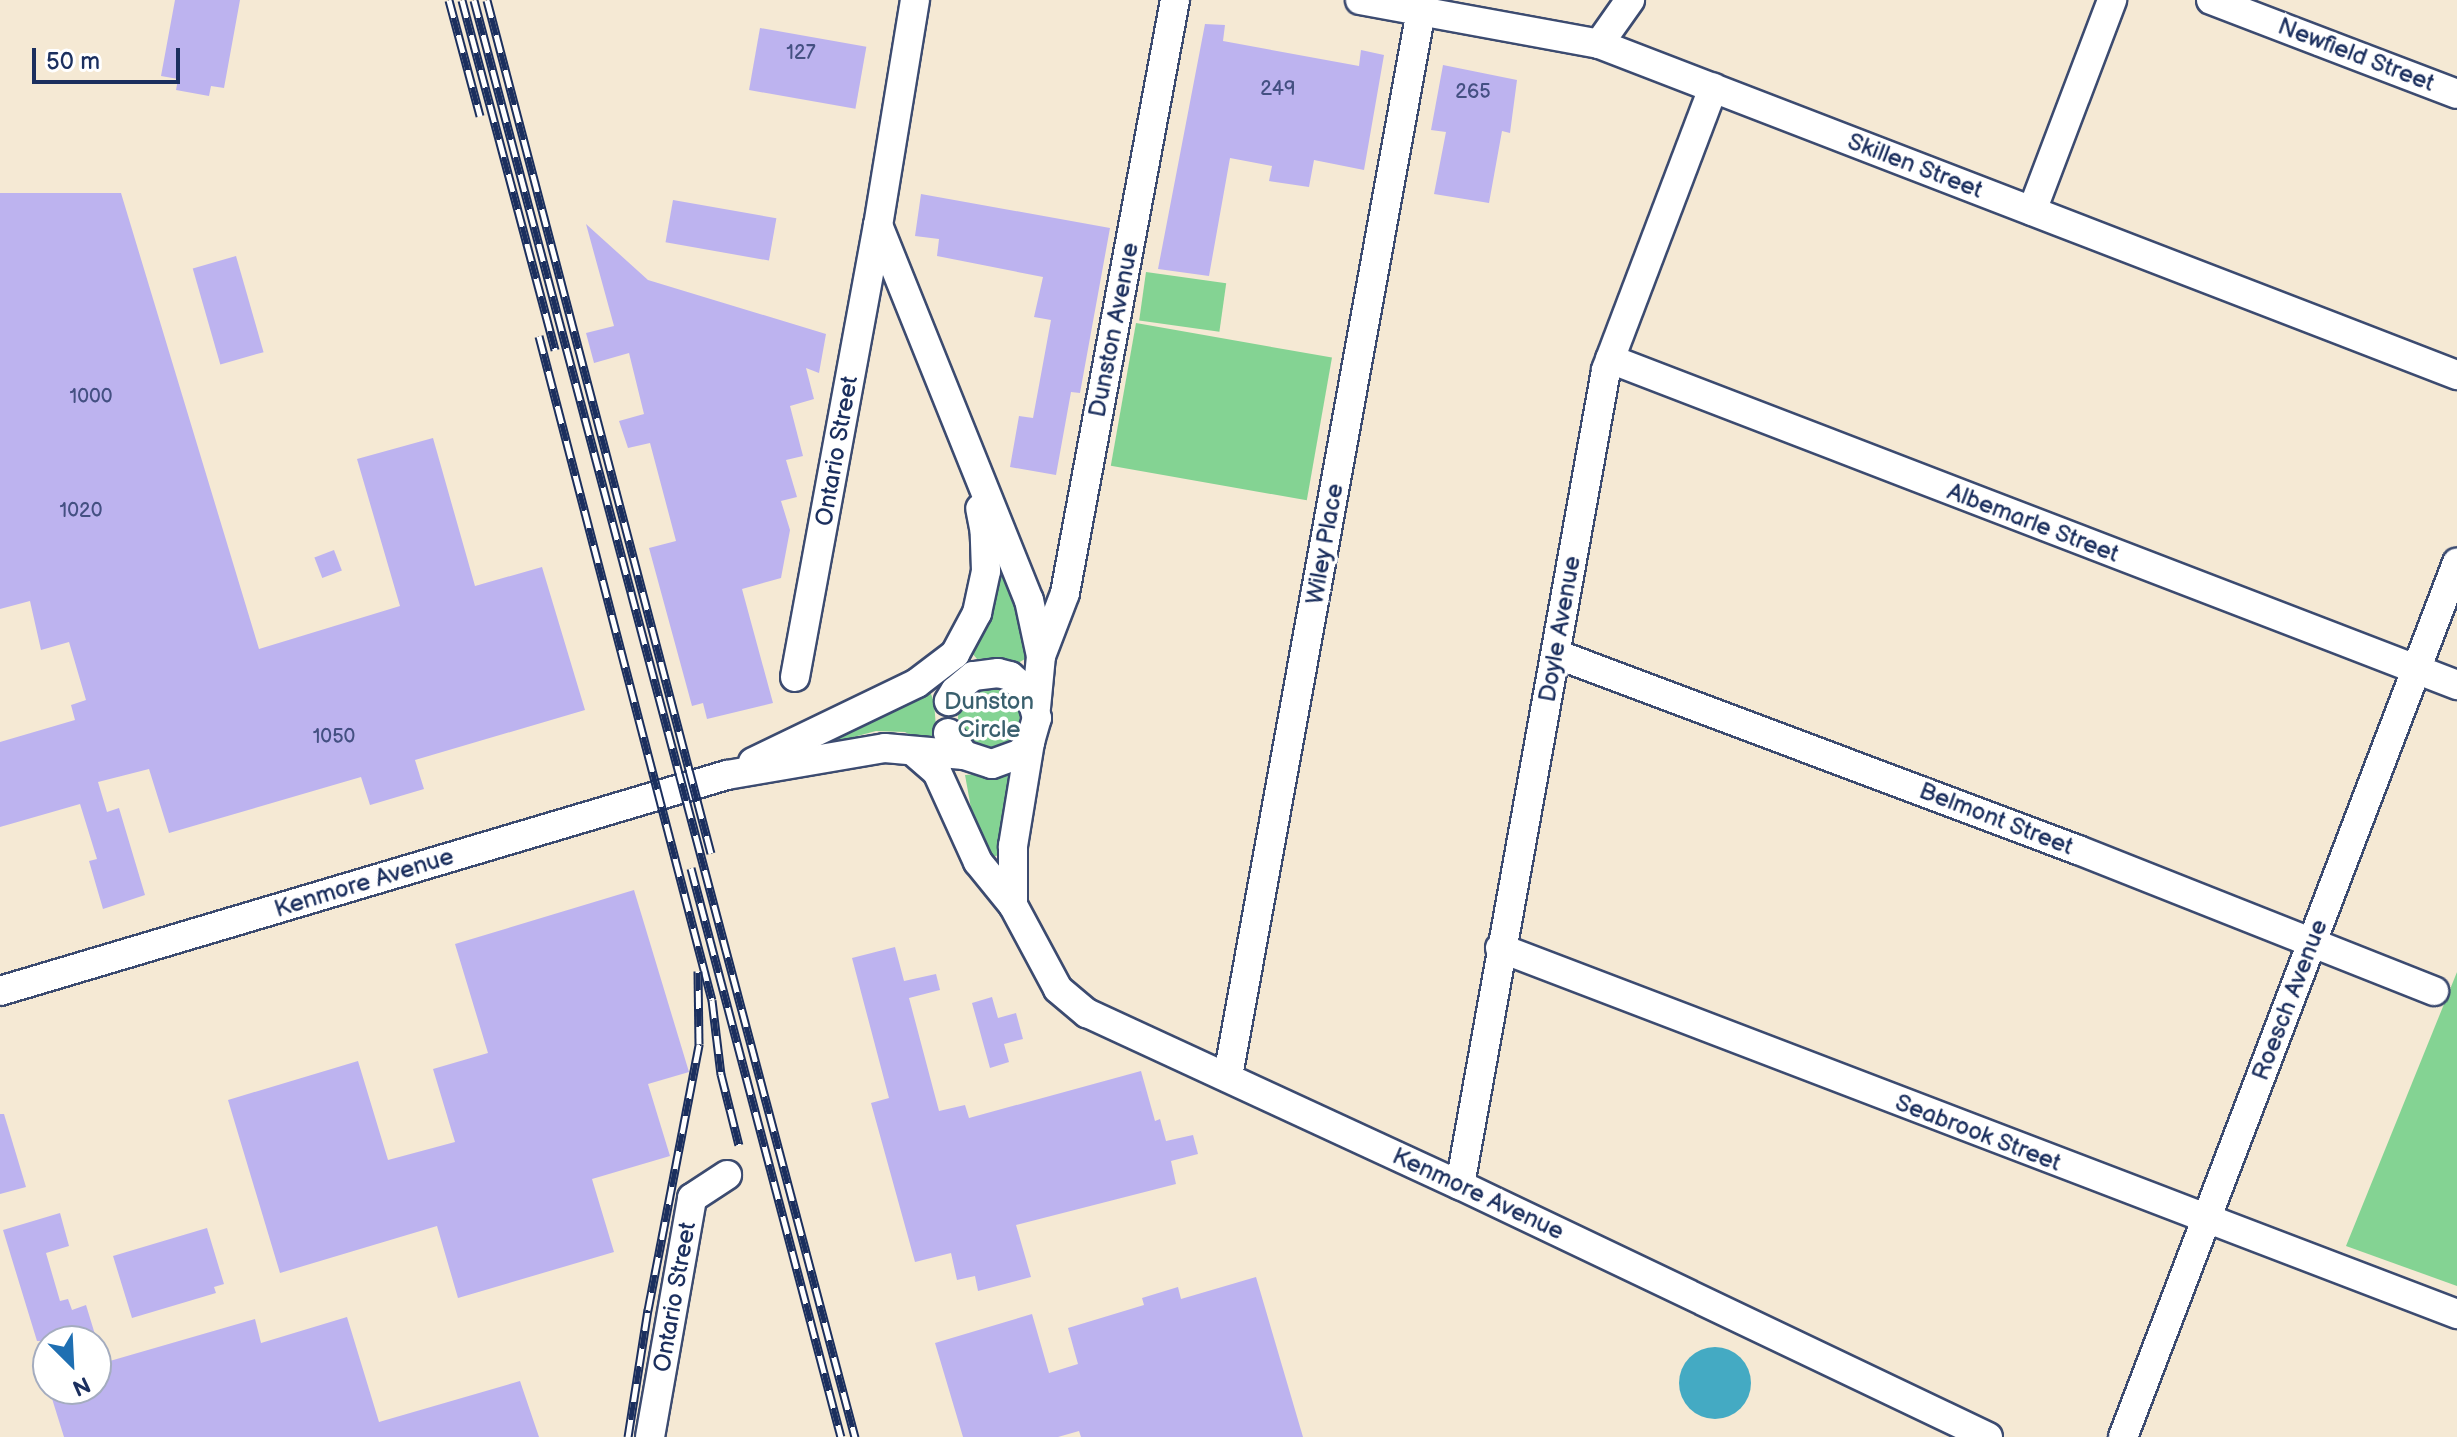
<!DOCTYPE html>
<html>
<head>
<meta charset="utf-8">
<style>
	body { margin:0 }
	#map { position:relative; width:2457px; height:1437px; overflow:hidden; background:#f5e9d4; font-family:"Balsamiq Sans",sans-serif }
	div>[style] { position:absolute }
	.green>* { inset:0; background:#84d393; transform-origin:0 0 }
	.round { border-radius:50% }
	.water>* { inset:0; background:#44aac3 }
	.building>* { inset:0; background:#bdb3ef; transform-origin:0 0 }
	.roads { filter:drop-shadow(2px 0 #3c4b70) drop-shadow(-2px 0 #3c4b70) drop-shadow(0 2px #3c4b70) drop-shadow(0 -2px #3c4b70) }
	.minor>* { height:28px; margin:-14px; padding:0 14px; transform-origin:14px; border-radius:14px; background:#fff }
	.rail>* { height:9px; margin-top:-4.5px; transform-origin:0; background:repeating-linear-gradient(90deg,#fff 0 18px,#1b2f5e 0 36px); box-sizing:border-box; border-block:2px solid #1b2f5e }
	span { translate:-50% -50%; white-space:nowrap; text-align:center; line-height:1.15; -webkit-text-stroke:7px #fff; paint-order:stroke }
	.number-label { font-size:20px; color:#445082 }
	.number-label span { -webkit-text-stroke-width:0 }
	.street-label { font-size:24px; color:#1b2f5e }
	.park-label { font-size:24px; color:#3a606e }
	.north { position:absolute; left:32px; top:1325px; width:80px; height:80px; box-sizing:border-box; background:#fff; border:2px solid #a4acbf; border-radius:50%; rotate:156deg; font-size:22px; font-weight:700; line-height:32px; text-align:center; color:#1b2f5e }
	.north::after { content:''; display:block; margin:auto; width:28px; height:36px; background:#1f6fb2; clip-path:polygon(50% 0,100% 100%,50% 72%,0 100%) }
	.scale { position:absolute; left:32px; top:48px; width:148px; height:36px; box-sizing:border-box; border:4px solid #1b2f5e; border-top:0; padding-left:10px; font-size:24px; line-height:28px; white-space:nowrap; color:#1b2f5e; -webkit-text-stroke:6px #fff; paint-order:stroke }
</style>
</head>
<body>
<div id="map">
	<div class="green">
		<i style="left:1146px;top:272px;width:81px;height:49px;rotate:8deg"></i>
		<i style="left:1136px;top:323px;width:199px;height:145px;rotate:10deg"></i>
		<i style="clip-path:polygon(997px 547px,1025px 636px,1025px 659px,1018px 663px,994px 658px,977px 659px,972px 653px,982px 629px)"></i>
		<i class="round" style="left:958px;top:686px;width:62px;height:62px"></i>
		<i style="clip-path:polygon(921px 693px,931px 694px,934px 702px,937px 740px,927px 744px,905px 732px,876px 731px,801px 751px)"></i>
		<i style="clip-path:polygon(1009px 772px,1015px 776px,1000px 854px,994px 857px,987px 852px,971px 808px,965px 775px)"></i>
		<i style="clip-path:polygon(2457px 972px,2457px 1286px,2346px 1246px)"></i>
	</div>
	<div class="water">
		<i class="round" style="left:1679px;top:1347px;width:72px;height:72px"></i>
	</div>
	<div class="building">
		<i style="clip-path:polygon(175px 0,240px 0,224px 88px,211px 86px,209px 96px,176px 90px,178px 79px,161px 76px)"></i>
		<i style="clip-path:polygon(1205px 24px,1225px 25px,1223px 41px,1359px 66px,1361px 50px,1384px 55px,1364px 170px,1314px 160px,1309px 187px,1269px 181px,1272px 166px,1230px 158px,1209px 276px,1158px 269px)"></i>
		<i style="left:760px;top:28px;width:108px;height:63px;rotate:10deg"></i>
		<i style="clip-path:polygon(1443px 65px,1517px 80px,1510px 133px,1502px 131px,1489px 203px,1434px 194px,1446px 132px,1431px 130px)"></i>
		<i style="clip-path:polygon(0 193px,121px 193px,259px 649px,400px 606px,357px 459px,433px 438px,475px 586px,542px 567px,585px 710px,415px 760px,424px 789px,370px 805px,361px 777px,169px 833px,149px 769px,98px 782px,107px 812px,119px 808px,145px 895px,103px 909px,89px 861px,97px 859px,80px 804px,0 827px,0 742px,75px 720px,71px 705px,86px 700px,69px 642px,41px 650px,30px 601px,0 609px)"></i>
		<i style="clip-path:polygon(921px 194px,1110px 228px,1080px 393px,1071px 392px,1056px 475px,1010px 467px,1019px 416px,1033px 418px,1051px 320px,1034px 317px,1043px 277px,937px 256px,939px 239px,915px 236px)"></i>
		<i style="left:673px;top:200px;width:105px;height:43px;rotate:10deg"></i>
		<i style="clip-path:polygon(586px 224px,648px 280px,826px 334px,819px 373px,806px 368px,814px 399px,790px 406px,803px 456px,786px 460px,797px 497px,781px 501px,790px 530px,781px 578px,742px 589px,773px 703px,707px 719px,703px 703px,692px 706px,649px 548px,676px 541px,650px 443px,628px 448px,619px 421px,644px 414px,629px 353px,594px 363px,586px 333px,614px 326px)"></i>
		<i style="left:236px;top:256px;width:100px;height:45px;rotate:74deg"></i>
		<i style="left:334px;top:550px;width:22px;height:21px;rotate:69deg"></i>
		<i style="clip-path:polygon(634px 890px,689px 1072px,648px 1084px,670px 1156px,592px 1179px,614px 1252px,458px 1298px,437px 1226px,280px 1273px,228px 1100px,358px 1061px,388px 1160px,455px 1142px,433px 1069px,488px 1053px,455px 944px)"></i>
		<i style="clip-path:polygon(895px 947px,904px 981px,936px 974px,940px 990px,909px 998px,939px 1111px,965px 1105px,969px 1118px,1141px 1071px,1155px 1121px,1160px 1119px,1166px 1141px,1193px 1135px,1198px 1154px,1171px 1161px,1176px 1184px,1016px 1225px,1031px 1277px,978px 1291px,975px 1276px,957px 1280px,951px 1253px,915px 1262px,871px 1103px,889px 1098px,852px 958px)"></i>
		<i style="clip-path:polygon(992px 997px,998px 1018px,1016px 1013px,1023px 1039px,1004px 1044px,1009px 1062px,990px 1068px,972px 1003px)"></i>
		<i style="clip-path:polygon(0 1114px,4px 1114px,26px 1187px,0 1194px)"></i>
		<i style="clip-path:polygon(60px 1213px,69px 1246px,46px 1253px,60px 1301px,68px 1299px,72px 1310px,86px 1305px,97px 1341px,37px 1341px,3px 1230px)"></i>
		<i style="clip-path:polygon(207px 1228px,224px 1284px,214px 1287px,216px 1293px,132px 1318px,113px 1256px)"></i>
		<i style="clip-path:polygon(1256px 1277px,1303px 1437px,1081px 1437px,1079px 1431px,1058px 1437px,963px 1437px,935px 1343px,1032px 1314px,1049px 1373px,1078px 1364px,1068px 1328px,1144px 1305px,1142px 1298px,1178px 1287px,1181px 1299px)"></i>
		<i style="clip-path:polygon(347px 1317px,379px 1422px,520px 1381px,539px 1437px,64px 1437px,49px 1389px,96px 1389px,96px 1365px,255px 1319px,261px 1343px)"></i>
	</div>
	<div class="roads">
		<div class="minor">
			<i style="left:915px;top:0;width:228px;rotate:99.3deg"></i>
			<i style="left:878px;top:225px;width:404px;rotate:68.1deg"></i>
			<i style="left:1029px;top:600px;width:57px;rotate:77.9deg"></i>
			<i style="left:1041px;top:656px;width:52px;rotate:95.5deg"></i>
			<i style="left:1360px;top:0;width:243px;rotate:10.4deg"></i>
			<i style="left:1599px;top:44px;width:920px;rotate:21.1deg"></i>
			<i style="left:2211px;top:0;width:263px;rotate:20.9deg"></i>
			<i style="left:1599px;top:44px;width:54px;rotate:-54.8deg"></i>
			<i style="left:2032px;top:211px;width:226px;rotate:-69.2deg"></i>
			<i style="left:1610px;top:359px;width:908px;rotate:21.05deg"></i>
			<i style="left:1556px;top:654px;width:558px;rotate:20.58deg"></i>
			<i style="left:2078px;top:850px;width:383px;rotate:21.6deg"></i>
			<i style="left:1041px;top:656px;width:67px;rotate:-69.1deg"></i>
			<i style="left:1065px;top:593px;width:603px;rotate:-79.49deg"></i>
			<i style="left:795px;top:677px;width:460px;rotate:-79.6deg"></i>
			<i style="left:948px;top:733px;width:27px;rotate:54deg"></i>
			<i style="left:964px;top:755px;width:29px;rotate:18deg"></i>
			<i style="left:992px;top:764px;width:30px;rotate:-20deg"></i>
			<i style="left:1020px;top:754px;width:16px;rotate:-50deg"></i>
			<i style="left:1030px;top:742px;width:25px;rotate:-74deg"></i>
			<i style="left:1037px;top:718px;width:26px;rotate:-106deg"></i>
			<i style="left:1030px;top:693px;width:26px;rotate:-140deg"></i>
			<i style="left:1010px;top:676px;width:12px;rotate:-166deg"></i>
			<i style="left:998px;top:673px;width:25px;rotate:173deg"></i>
			<i style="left:973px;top:676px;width:23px;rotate:140deg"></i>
			<i style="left:955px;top:691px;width:12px;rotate:121deg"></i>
			<i style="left:915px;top:753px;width:29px;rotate:41deg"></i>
			<i style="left:937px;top:772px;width:99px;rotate:65.5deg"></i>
			<i style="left:978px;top:862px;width:55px;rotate:50.9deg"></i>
			<i style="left:1013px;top:905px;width:95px;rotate:61.8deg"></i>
			<i style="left:1058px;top:989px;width:38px;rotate:40deg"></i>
			<i style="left:1087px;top:1013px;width:411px;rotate:24.8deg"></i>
			<i style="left:1460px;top:1185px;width:585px;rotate:25.51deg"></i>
			<i style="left:753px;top:762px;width:182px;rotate:-25.7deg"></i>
			<i style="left:917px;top:683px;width:48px;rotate:-37.3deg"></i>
			<i style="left:955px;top:654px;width:47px;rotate:-61.8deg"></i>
			<i style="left:977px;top:613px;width:43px;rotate:-77.9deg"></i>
			<i style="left:986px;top:571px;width:38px;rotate:-92deg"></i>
			<i style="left:985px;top:533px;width:25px;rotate:-101deg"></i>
			<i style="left:1013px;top:905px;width:59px;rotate:-90deg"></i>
			<i style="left:1013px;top:846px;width:105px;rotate:-80.7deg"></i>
			<i style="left:1500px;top:948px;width:1025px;rotate:20.93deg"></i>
			<i style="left:0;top:991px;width:758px;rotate:-16.55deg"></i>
			<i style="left:727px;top:775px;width:160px;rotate:-9.7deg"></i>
			<i style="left:885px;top:748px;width:79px;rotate:5.1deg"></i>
			<i style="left:1228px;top:1076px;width:1082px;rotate:-79.73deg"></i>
			<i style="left:1460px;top:1185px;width:828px;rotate:-79.84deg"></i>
			<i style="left:1606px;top:370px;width:302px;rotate:-69.2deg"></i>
			<i style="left:650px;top:1437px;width:243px;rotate:-80deg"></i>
			<i style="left:692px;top:1198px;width:42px;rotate:-33.3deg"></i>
			<i style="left:2123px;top:1437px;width:936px;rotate:-69.09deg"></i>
		</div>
	</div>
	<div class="rail">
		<i style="left:449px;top:0;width:120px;rotate:75deg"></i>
		<i style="left:462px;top:0;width:362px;rotate:75.1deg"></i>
		<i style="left:474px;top:0;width:1487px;rotate:75.15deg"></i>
		<i style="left:487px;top:0;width:882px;rotate:75.29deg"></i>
		<i style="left:539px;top:336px;width:686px;rotate:75.4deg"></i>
		<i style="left:712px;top:1000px;width:75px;rotate:83.1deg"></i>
		<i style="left:721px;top:1074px;width:73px;rotate:75.8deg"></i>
		<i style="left:691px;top:868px;width:588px;rotate:75.23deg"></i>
		<i style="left:628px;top:1437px;width:129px;rotate:-81.1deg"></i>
		<i style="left:648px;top:1310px;width:271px;rotate:-79.1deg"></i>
		<i style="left:699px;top:1044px;width:73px;rotate:-90.8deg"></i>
	</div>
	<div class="number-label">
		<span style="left:801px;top:53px">127</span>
		<span style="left:1278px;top:89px">249</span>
		<span style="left:1473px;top:92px">265</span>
		<span style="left:91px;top:397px">1000</span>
		<span style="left:81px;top:511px">1020</span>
		<span style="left:334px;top:737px">1050</span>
	</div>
	<div class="street-label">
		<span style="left:2356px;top:55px;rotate:21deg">Newfield Street</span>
		<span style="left:1915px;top:166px;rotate:21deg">Skillen Street</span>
		<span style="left:1114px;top:330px;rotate:-79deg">Dunston Avenue</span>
		<span style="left:837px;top:451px;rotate:-80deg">Ontario Street</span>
		<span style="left:2033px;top:523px;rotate:21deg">Albemarle Street</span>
		<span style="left:1325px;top:544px;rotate:-80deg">Wiley Place</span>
		<span style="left:1560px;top:629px;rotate:-80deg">Doyle Avenue</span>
		<span style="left:1996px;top:819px;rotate:21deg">Belmont Street</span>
		<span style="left:364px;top:883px;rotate:-17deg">Kenmore Avenue</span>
		<span style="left:2290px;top:1000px;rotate:-69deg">Roesch Avenue</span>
		<span style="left:1978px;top:1133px;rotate:21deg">Seabrook Street</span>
		<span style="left:1478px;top:1194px;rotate:25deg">Kenmore Avenue</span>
		<span style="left:675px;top:1297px;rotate:-80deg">Ontario Street</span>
	</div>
	<div class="park-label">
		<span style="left:989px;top:716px">Dunston<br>Circle</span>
	</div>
	<div class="north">N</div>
	<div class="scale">50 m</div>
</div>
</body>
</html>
